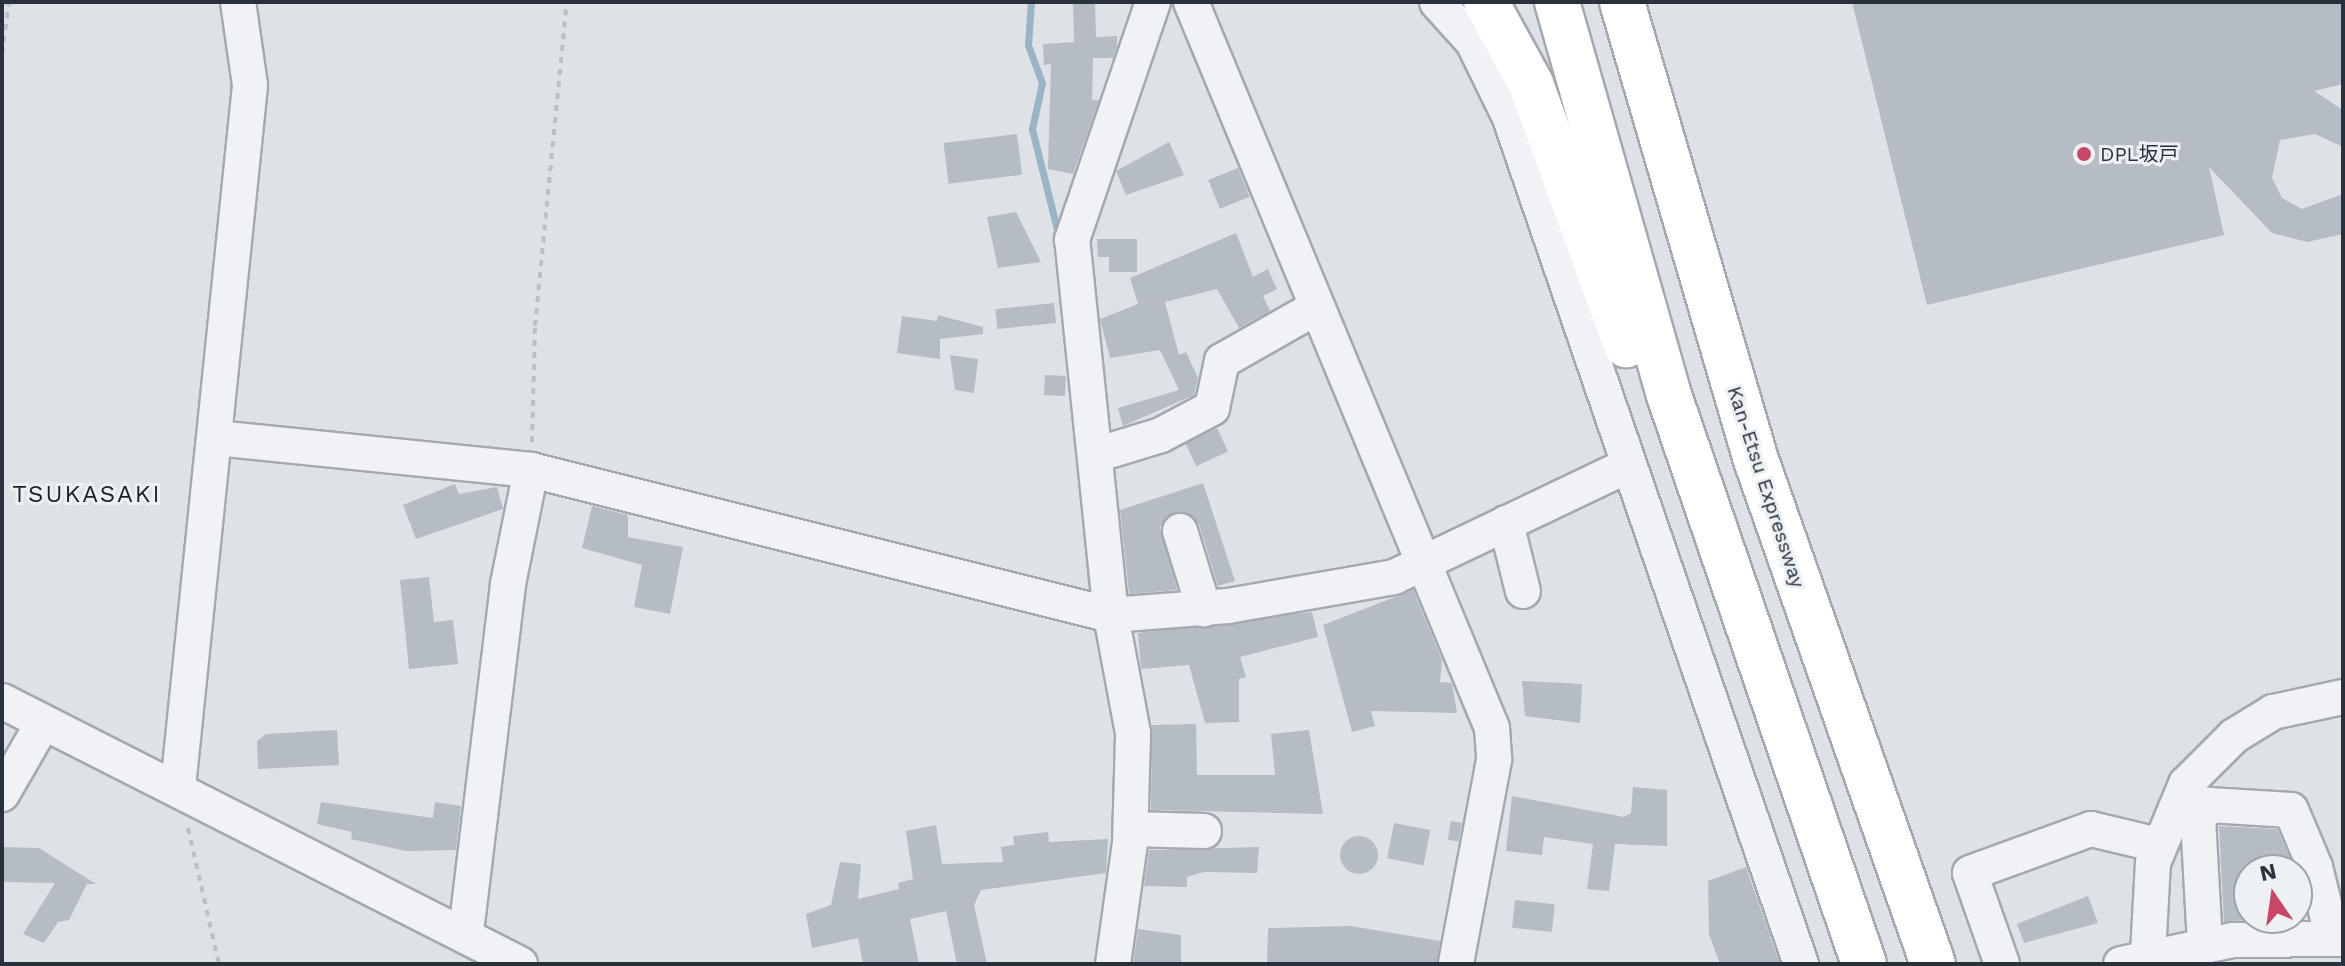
<!DOCTYPE html>
<html>
<head>
<meta charset="utf-8">
<style>
	body { margin:0 }
	#map { position:relative; width:2345px; height:966px; overflow:hidden; background:#dee2e7; font-family:"Work Sans","Noto Sans JP",sans-serif }
	div>[style] { position:absolute }
	.stream>* { height:7px; margin:-3.5px; padding:0 3.5px; transform-origin:3.5px; border-radius:3.5px; background:#9ab3c5 }
	.building>* { inset:0; background:#b5bcc3; transform-origin:0 0 }
	.round { border-radius:50% }
	.path>* { height:4px; margin-top:-2px; transform-origin:0; background:repeating-linear-gradient(90deg,#bcc0c5 0 6px,transparent 0 12px) }
	.roads { filter:drop-shadow(2px 0 #a4a9b0) drop-shadow(-2px 0 #a4a9b0) drop-shadow(0 2px #a4a9b0) drop-shadow(0 -2px #a4a9b0) }
	.minor>* { height:34px; margin:-17px; padding:0 17px; transform-origin:17px; border-radius:17px; background:#f0f2f5 }
	.highway>* { height:44px; margin:-22px; padding:0 22px; transform-origin:22px; border-radius:22px; background:#fff }
	.dots>* { width:22px; height:22px; translate:-50% -50%; box-sizing:border-box; border:4px solid #edf1f4; border-radius:50% }
	span { translate:-50% -50%; white-space:nowrap; text-align:center; line-height:1.15; -webkit-text-stroke:6px #edf1f4; paint-order:stroke }
	.poi-label { font-size:20px; color:#28313c }
	.left { translate:0 -50%; text-align:left }
	.street-label { font-size:20px; color:#28313c }
	.quarter-label { font-size:24px; color:#1a222d; letter-spacing:2px }
	.frame { position:absolute; inset:0; border:4px solid #28313c; pointer-events:none }
	.north { position:absolute; left:2233px; top:854px; width:80px; height:80px; box-sizing:border-box; background:#edf1f4; border:2px solid #9ea4aa; border-radius:50%; rotate:347deg; font-size:22px; font-weight:700; line-height:32px; text-align:center; color:#28313c }
	.north::after { content:''; display:block; margin:auto; width:28px; height:36px; background:#c74767; clip-path:polygon(50% 0,100% 100%,50% 72%,0 100%) }
</style>
</head>
<body>
<div id="map">
	<div class="stream">
		<i style="left:1031px;top:2px;width:43px;rotate:94deg"></i>
		<i style="left:1028px;top:45px;width:40px;rotate:69.8deg"></i>
		<i style="left:1042px;top:83px;width:47px;rotate:102.3deg"></i>
		<i style="left:1032px;top:129px;width:111px;rotate:76deg"></i>
		<i style="left:1086px;top:524px;width:59px;rotate:85.2deg"></i>
	</div>
	<div class="building">
		<i style="clip-path:polygon(1073px 2px,1095px 2px,1096px 37px,1117px 36px,1117px 46px,1113px 58px,1093px 58px,1092px 100px,1099px 100px,1073px 174px,1048px 169px,1051px 64px,1044px 65px,1043px 44px,1074px 42px)"></i>
		<i style="clip-path:polygon(1852px 2px,2343px 2px,2343px 84px,2314px 91px,2343px 110px,2343px 147px,2315px 134px,2280px 140px,2272px 178px,2282px 198px,2302px 209px,2343px 194px,2343px 234px,2307px 242px,2272px 233px,2209px 167px,2224px 235px,1927px 305px)"></i>
		<i style="left:1017px;top:134px;width:41px;height:74px;rotate:83deg"></i>
		<i style="clip-path:polygon(1169px 142px,1184px 175px,1126px 195px,1116px 171px)"></i>
		<i style="left:1238px;top:168px;width:31px;height:32px;rotate:68deg"></i>
		<i style="clip-path:polygon(1016px 212px,1041px 262px,998px 268px,987px 217px)"></i>
		<i style="clip-path:polygon(1236px 233px,1253px 277px,1268px 269px,1277px 289px,1263px 296px,1270px 311px,1239px 328px,1217px 289px,1165px 302px,1179px 355px,1186px 352px,1198px 378px,1194px 395px,1123px 426px,1118px 408px,1179px 390px,1160px 350px,1110px 358px,1100px 319px,1138px 304px,1130px 278px)"></i>
		<i style="clip-path:polygon(1097px 239px,1137px 239px,1137px 272px,1109px 272px,1109px 257px,1098px 257px)"></i>
		<i style="left:1054px;top:303px;width:20px;height:59px;rotate:84deg"></i>
		<i style="clip-path:polygon(938px 315px,983px 327px,983px 334px,940px 339px,940px 359px,897px 353px,902px 316px,937px 321px)"></i>
		<i style="clip-path:polygon(950px 355px,978px 359px,974px 393px,955px 390px)"></i>
		<i style="left:1045px;top:375px;width:21px;height:20px;rotate:3deg"></i>
		<i style="left:1217px;top:428px;width:26px;height:35px;rotate:65deg"></i>
		<i style="clip-path:polygon(1203px 483px,1235px 581px,1218px 586px,1199px 524px,1175px 512px,1160px 527px,1177px 590px,1129px 594px,1120px 510px)"></i>
		<i style="clip-path:polygon(455px 484px,459px 494px,497px 487px,503px 509px,416px 539px,403px 505px)"></i>
		<i style="clip-path:polygon(592px 506px,628px 515px,628px 537px,683px 547px,670px 614px,634px 607px,642px 565px,582px 548px)"></i>
		<i style="clip-path:polygon(429px 577px,434px 622px,453px 620px,458px 664px,409px 669px,400px 580px)"></i>
		<i style="clip-path:polygon(1413px 590px,1442px 660px,1440px 682px,1452px 683px,1457px 713px,1371px 711px,1375px 726px,1352px 732px,1323px 625px)"></i>
		<i style="clip-path:polygon(1312px 612px,1318px 637px,1240px 657px,1246px 677px,1239px 679px,1239px 722px,1205px 723px,1189px 665px,1141px 669px,1138px 633px)"></i>
		<i style="clip-path:polygon(1522px 681px,1582px 684px,1580px 723px,1525px 716px)"></i>
		<i style="clip-path:polygon(1196px 724px,1197px 775px,1275px 775px,1271px 734px,1309px 730px,1323px 814px,1151px 810px,1152px 725px)"></i>
		<i style="clip-path:polygon(337px 730px,339px 765px,258px 769px,257px 741px,266px 734px)"></i>
		<i style="clip-path:polygon(1633px 787px,1667px 790px,1667px 846px,1615px 844px,1609px 891px,1587px 889px,1593px 844px,1544px 837px,1542px 855px,1506px 851px,1512px 796px,1624px 817px,1631px 813px)"></i>
		<i style="clip-path:polygon(321px 802px,433px 818px,435px 802px,461px 806px,456px 850px,406px 851px,351px 839px,352px 832px,317px 824px)"></i>
		<i style="left:1451px;top:821px;width:11px;height:19px;rotate:10deg"></i>
		<i style="left:1394px;top:823px;width:37px;height:36px;rotate:11deg"></i>
		<i style="clip-path:polygon(936px 825px,942px 864px,1003px 862px,1001px 847px,1014px 845px,1013px 836px,1048px 832px,1049px 842px,1108px 839px,1106px 873px,981px 890px,974px 905px,987px 964px,957px 964px,946px 911px,910px 919px,919px 964px,863px 964px,858px 938px,812px 948px,806px 914px,831px 905px,840px 862px,861px 864px,858px 899px,899px 889px,898px 883px,913px 879px,906px 831px)"></i>
		<i style="clip-path:polygon(2219px 826px,2277px 829px,2294px 867px,2249px 870px,2249px 920px,2224px 922px)"></i>
		<i class="round" style="left:1340px;top:836px;width:38px;height:38px"></i>
		<i style="clip-path:polygon(2px 847px,39px 848px,96px 884px,87px 884px,69px 920px,58px 922px,44px 943px,23px 934px,55px 883px,2px 882px)"></i>
		<i style="clip-path:polygon(1259px 847px,1257px 873px,1204px 872px,1187px 877px,1187px 887px,1144px 886px,1149px 850px)"></i>
		<i style="clip-path:polygon(1746px 867px,1780px 964px,1720px 964px,1709px 934px,1708px 881px)"></i>
		<i style="clip-path:polygon(2088px 896px,2098px 923px,2024px 943px,2017px 924px)"></i>
		<i style="left:1515px;top:900px;width:40px;height:28px;rotate:6deg"></i>
		<i style="clip-path:polygon(1351px 926px,1440px 941px,1437px 964px,1267px 964px,1268px 928px)"></i>
		<i style="clip-path:polygon(1138px 929px,1181px 935px,1181px 964px,1133px 964px)"></i>
	</div>
	<div class="path">
		<i style="left:2px;top:54px;width:52px;rotate:-82.3deg"></i>
		<i style="left:532px;top:442px;width:116px;rotate:-88.5deg"></i>
		<i style="left:535px;top:326px;width:326px;rotate:-84.4deg"></i>
		<i style="left:188px;top:828px;width:139px;rotate:77.2deg"></i>
	</div>
	<div class="roads">
		<div class="minor">
			<i style="left:1191px;top:2px;width:786px;rotate:67.48deg"></i>
			<i style="left:1492px;top:728px;width:32px;rotate:86deg"></i>
			<i style="left:1494px;top:760px;width:208px;rotate:100.6deg"></i>
			<i style="left:1437px;top:2px;width:54px;rotate:48deg"></i>
			<i style="left:1473px;top:42px;width:85px;rotate:64deg"></i>
			<i style="left:1510px;top:118px;width:895px;rotate:71.02deg"></i>
			<i style="left:216px;top:438px;width:317px;rotate:5.8deg"></i>
			<i style="left:531px;top:470px;width:598px;rotate:14.04deg"></i>
			<i style="left:1111px;top:615px;width:117px;rotate:-4.4deg"></i>
			<i style="left:1228px;top:606px;width:169px;rotate:-9.9deg"></i>
			<i style="left:1394px;top:577px;width:260px;rotate:-25.5deg"></i>
			<i style="left:1099px;top:454px;width:65px;rotate:-17deg"></i>
			<i style="left:1161px;top:435px;width:58px;rotate:-27.9deg"></i>
			<i style="left:1212px;top:408px;width:48px;rotate:-78deg"></i>
			<i style="left:1222px;top:361px;width:109px;rotate:-29.6deg"></i>
			<i style="left:1506px;top:523px;width:70px;rotate:76deg"></i>
			<i style="left:1180px;top:531px;width:82px;rotate:72.9deg"></i>
			<i style="left:2px;top:701px;width:581px;rotate:26.92deg"></i>
			<i style="left:178px;top:787px;width:706px;rotate:-84.14deg"></i>
			<i style="left:250px;top:85px;width:84px;rotate:-98.2deg"></i>
			<i style="left:2px;top:794px;width:82px;rotate:-60deg"></i>
			<i style="left:1131px;top:829px;width:73px;rotate:1.6deg"></i>
			<i style="left:466px;top:932px;width:351px;rotate:-83.1deg"></i>
			<i style="left:508px;top:584px;width:116px;rotate:-78.6deg"></i>
			<i style="left:2205px;top:944px;width:124px;rotate:-93.2deg"></i>
			<i style="left:2198px;top:820px;width:19px;rotate:-54deg"></i>
			<i style="left:2209px;top:805px;width:82px;rotate:3.5deg"></i>
			<i style="left:2291px;top:810px;width:62px;rotate:67.2deg"></i>
			<i style="left:2315px;top:867px;width:74px;rotate:76deg"></i>
			<i style="left:2148px;top:954px;width:91px;rotate:-86.9deg"></i>
			<i style="left:2153px;top:863px;width:86px;rotate:-67.3deg"></i>
			<i style="left:2186px;top:784px;width:68px;rotate:-45deg"></i>
			<i style="left:2234px;top:736px;width:46px;rotate:-31.6deg"></i>
			<i style="left:2273px;top:712px;width:72px;rotate:-12.1deg"></i>
			<i style="left:1113px;top:964px;width:122px;rotate:-82deg"></i>
			<i style="left:1130px;top:843px;width:110px;rotate:-88.4deg"></i>
			<i style="left:1133px;top:733px;width:120px;rotate:-100.6deg"></i>
			<i style="left:1111px;top:615px;width:377px;rotate:-95.9deg"></i>
			<i style="left:1072px;top:240px;width:251px;rotate:-71.2deg"></i>
			<i style="left:2002px;top:964px;width:96px;rotate:-109.4deg"></i>
			<i style="left:1970px;top:873px;width:129px;rotate:-20deg"></i>
			<i style="left:2091px;top:829px;width:69px;rotate:13.4deg"></i>
			<i style="left:2121px;top:964px;width:115px;rotate:-12.1deg"></i>
			<i style="left:2233px;top:940px;width:110px;rotate:-0.5deg"></i>
		</div>
		<div class="highway">
			<i style="left:1486px;top:2px;width:94px;rotate:61.2deg"></i>
			<i style="left:1531px;top:84px;width:278px;rotate:70deg"></i>
			<i style="left:1557px;top:2px;width:409px;rotate:74.1deg"></i>
			<i style="left:1669px;top:395px;width:601px;rotate:71.08deg"></i>
			<i style="left:1622px;top:2px;width:474px;rotate:73.7deg"></i>
			<i style="left:1755px;top:457px;width:537px;rotate:70.65deg"></i>
		</div>
	</div>
	<div class="dots">
		<i style="left:2084px;top:154px;background:#c74767"></i>
	</div>
	<div class="poi-label">
		<span class="left" style="left:2100px;top:154px">DPL坂戸</span>
	</div>
	<div class="street-label">
		<span style="left:1766px;top:487px;rotate:72deg">Kan-Etsu Expressway</span>
	</div>
	<div class="quarter-label">
		<span style="left:87px;top:495px">TSUKASAKI</span>
	</div>
	<div class="frame"></div>
	<div class="north">N</div>
</div>
</body>
</html>
